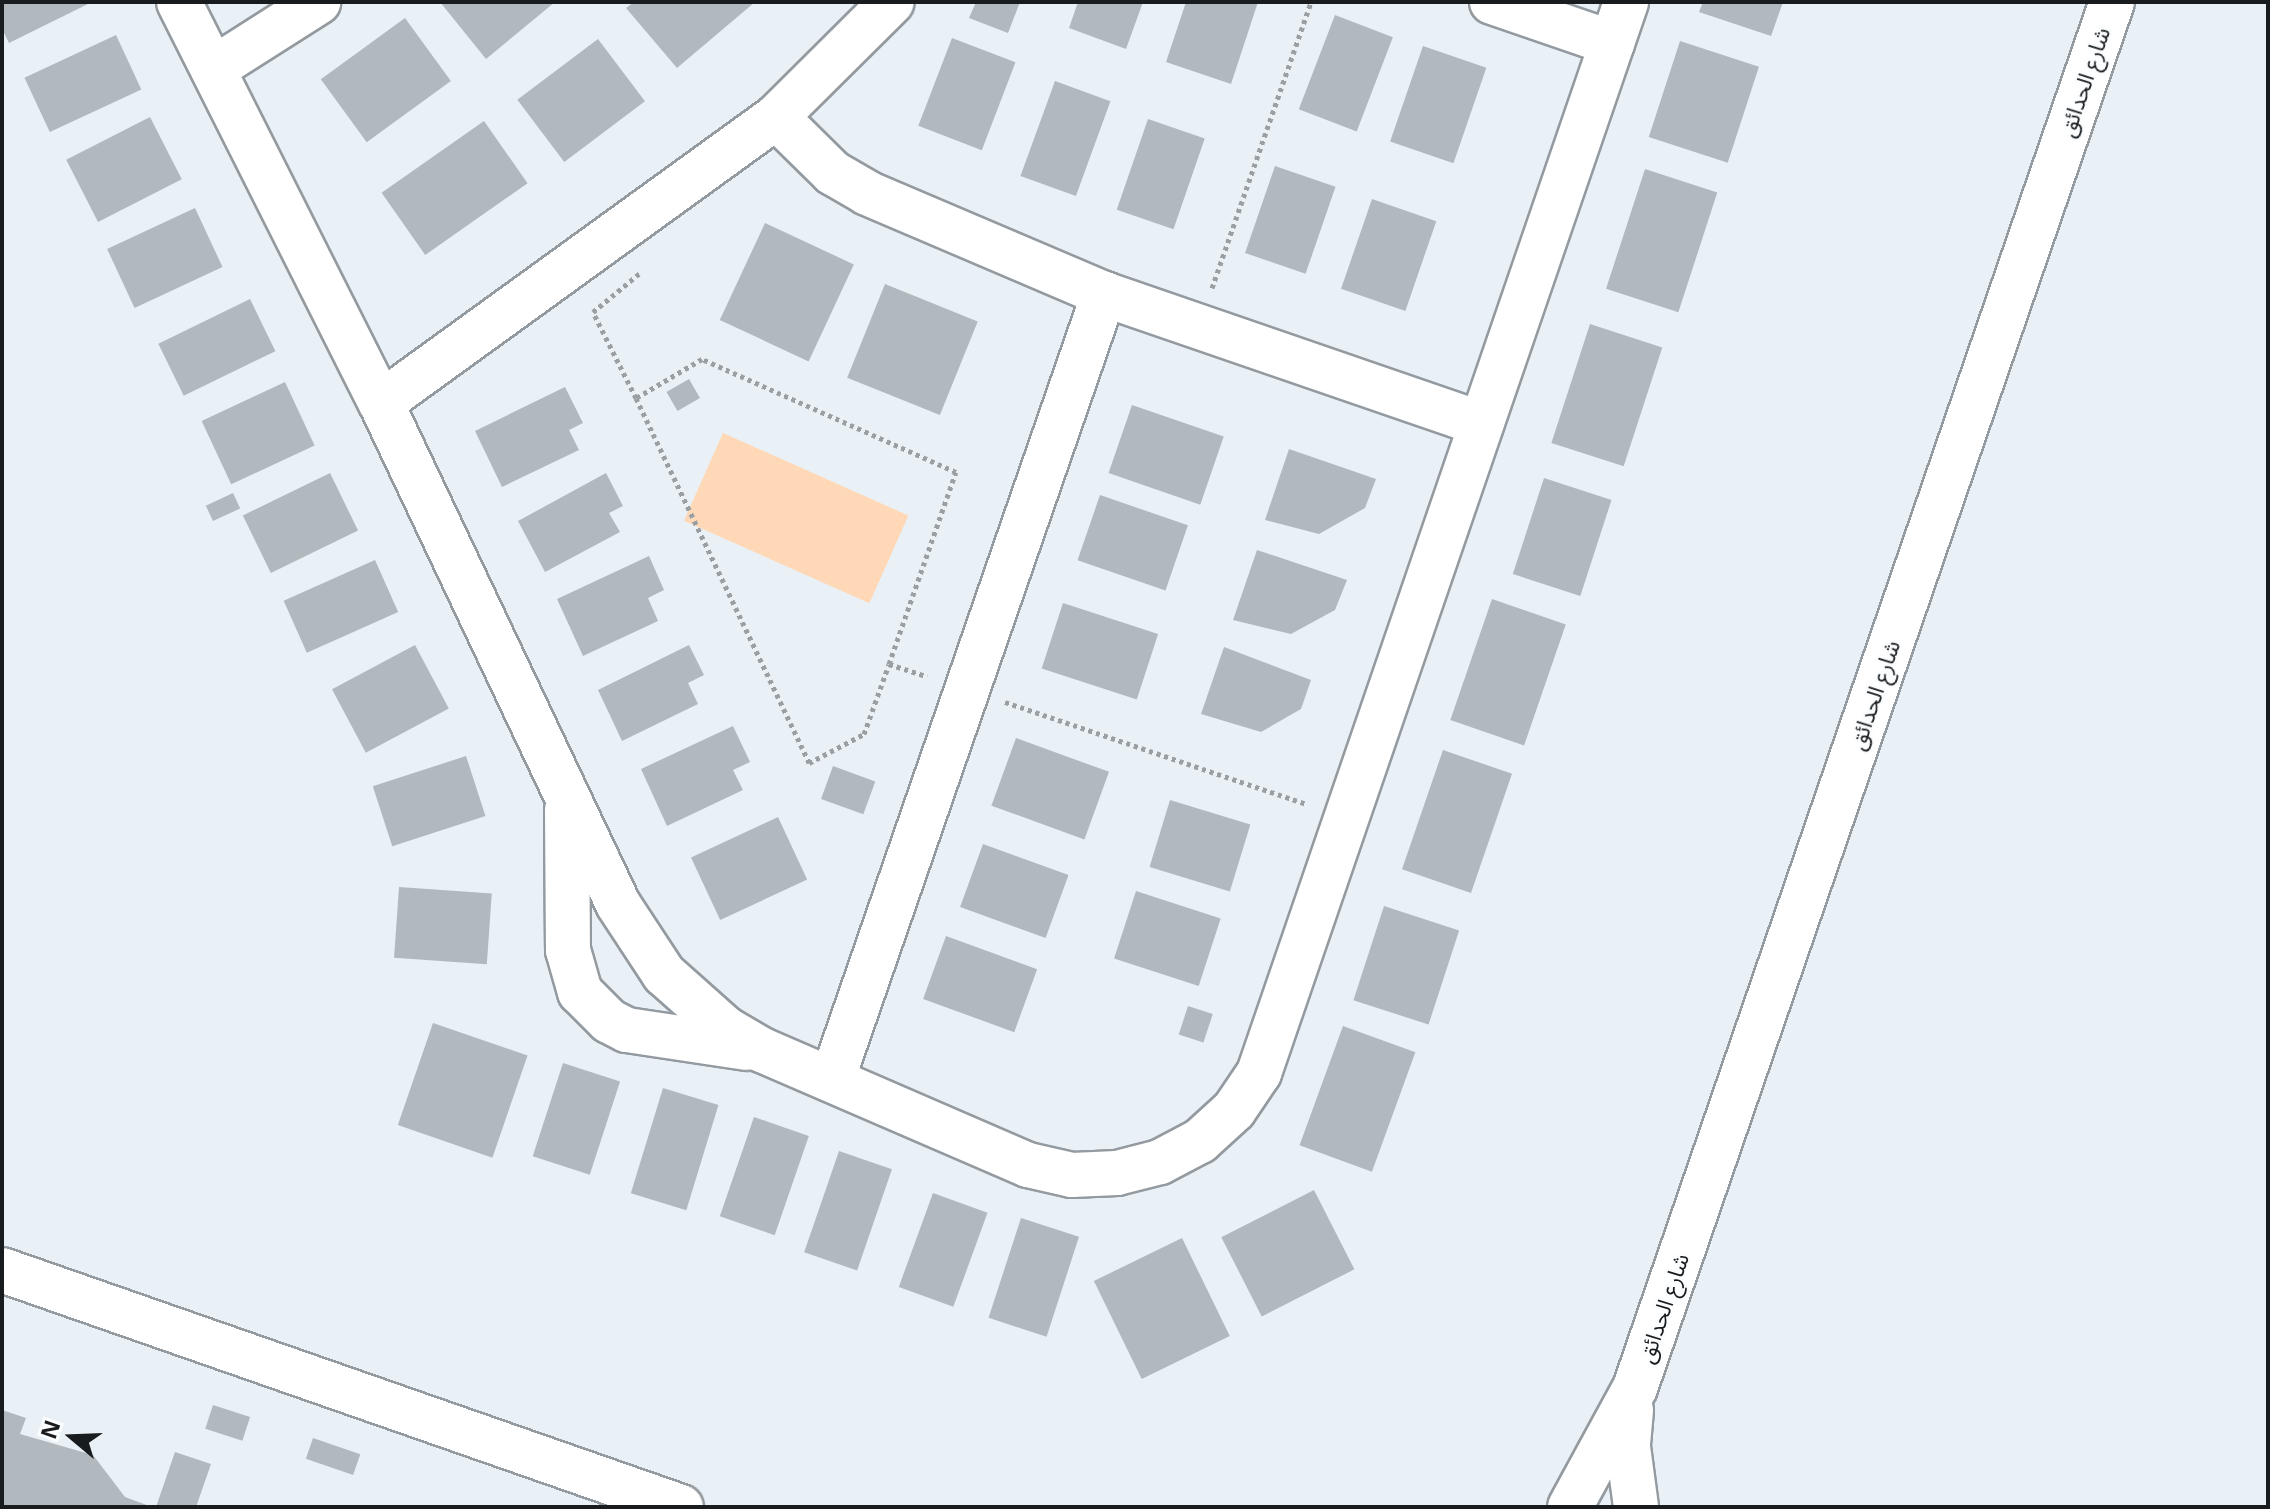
<!DOCTYPE html>
<html>
<head>
<meta charset="utf-8">
<style>
	body { margin:0 }
	#map { position:relative; width:2270px; height:1509px; overflow:hidden; background:#e9f1f6; font-family:"Open Sans","Noto Sans Arabic",sans-serif }
	div>[style] { position:absolute }
	.green>* { inset:0; background:#ffd9b7; transform-origin:0 0 }
	.building>* { inset:0; background:#b2b9be; transform-origin:0 0 }
	.path>* { height:5px; margin-top:-2.5px; transform-origin:0; background:repeating-linear-gradient(90deg,#999fa3 0 4px,transparent 0 8px) }
	.roads { filter:drop-shadow(2px 0 #939aa0) drop-shadow(-2px 0 #939aa0) drop-shadow(0 2px #939aa0) drop-shadow(0 -2px #939aa0) }
	.street>* { height:44px; margin:-22px; padding:0 22px; transform-origin:22px; border-radius:22px; background:#fff }
	.secondary>* { height:44px; margin:-22px; padding:0 22px; transform-origin:22px; border-radius:22px; background:#fff }
	span { translate:-50% -50%; white-space:nowrap; text-align:center; line-height:1.15; -webkit-text-stroke:6px #fbfdfe; paint-order:stroke }
	.street-label { font-size:22px; color:#191c1e }
	.frame { position:absolute; inset:0; border:4px solid #191c1e; pointer-events:none }
	.north { position:absolute; left:32px; top:1397px; width:80px; height:80px; -webkit-text-stroke:6px #fbfdfe; paint-order:stroke; rotate:289deg; font-size:22px; font-weight:700; line-height:32px; text-align:center; color:#191c1e }
	.north::after { content:''; display:block; margin:auto; width:28px; height:36px; background:#191c1e; clip-path:polygon(50% 0,100% 100%,50% 72%,0 100%) }
</style>
</head>
<body>
<div id="map">
	<div class="green">
		<i style="left:723px;top:433px;width:203px;height:96px;rotate:24deg"></i>
	</div>
	<div class="building">
		<i style="clip-path:polygon(2px 2px,92px 2px,9px 43px,2px 29px)"></i>
		<i style="clip-path:polygon(440px 2px,555px 2px,486px 59px)"></i>
		<i style="clip-path:polygon(634px 2px,755px 2px,677px 68px,626px 8px)"></i>
		<i style="clip-path:polygon(976px 2px,1020px 2px,1008px 33px,969px 18px)"></i>
		<i style="clip-path:polygon(1078px 2px,1143px 2px,1126px 49px,1069px 28px)"></i>
		<i style="clip-path:polygon(1186px 2px,1258px 2px,1231px 84px,1166px 62px)"></i>
		<i style="clip-path:polygon(1703px 2px,1783px 2px,1771px 36px,1699px 12px)"></i>
		<i style="left:1335px;top:15px;width:62px;height:101px;rotate:21deg"></i>
		<i style="left:405px;top:18px;width:78px;height:104px;rotate:54deg"></i>
		<i style="left:116px;top:35px;width:60px;height:101px;rotate:65deg"></i>
		<i style="left:952px;top:38px;width:68px;height:94px;rotate:21deg"></i>
		<i style="left:598px;top:39px;width:78px;height:101px;rotate:53deg"></i>
		<i style="left:1680px;top:41px;width:83px;height:101px;rotate:18deg"></i>
		<i style="left:1423px;top:46px;width:67px;height:101px;rotate:19deg"></i>
		<i style="left:1055px;top:81px;width:59px;height:101px;rotate:20deg"></i>
		<i style="left:150px;top:117px;width:70px;height:94px;rotate:63deg"></i>
		<i style="left:1148px;top:119px;width:60px;height:96px;rotate:19deg"></i>
		<i style="left:484px;top:121px;width:76px;height:125px;rotate:55deg"></i>
		<i style="left:1275px;top:166px;width:64px;height:92px;rotate:19deg"></i>
		<i style="left:1645px;top:169px;width:76px;height:126px;rotate:18deg"></i>
		<i style="left:1372px;top:199px;width:68px;height:95px;rotate:19deg"></i>
		<i style="left:195px;top:208px;width:65px;height:97px;rotate:65deg"></i>
		<i style="left:765px;top:223px;width:98px;height:107px;rotate:25deg"></i>
		<i style="left:885px;top:284px;width:100px;height:101px;rotate:22deg"></i>
		<i style="left:250px;top:299px;width:58px;height:102px;rotate:64deg"></i>
		<i style="left:1590px;top:324px;width:76px;height:125px;rotate:18deg"></i>
		<i style="left:689px;top:379px;width:22px;height:26px;rotate:60deg"></i>
		<i style="left:285px;top:382px;width:70px;height:92px;rotate:65deg"></i>
		<i style="clip-path:polygon(565px 387px,583px 423px,569px 430px,579px 450px,502px 487px,475px 431px)"></i>
		<i style="left:1132px;top:405px;width:97px;height:72px;rotate:19deg"></i>
		<i style="clip-path:polygon(1289px 449px,1376px 479px,1365px 508px,1319px 534px,1265px 520px)"></i>
		<i style="left:330px;top:473px;width:64px;height:97px;rotate:64deg"></i>
		<i style="clip-path:polygon(606px 473px,623px 506px,609px 513px,620px 532px,545px 572px,518px 521px)"></i>
		<i style="left:1544px;top:478px;width:71px;height:101px;rotate:18deg"></i>
		<i style="left:233px;top:493px;width:17px;height:30px;rotate:65deg"></i>
		<i style="left:1100px;top:495px;width:93px;height:69px;rotate:19deg"></i>
		<i style="clip-path:polygon(1257px 550px,1347px 580px,1335px 610px,1291px 634px,1233px 620px)"></i>
		<i style="clip-path:polygon(649px 556px,664px 590px,648px 598px,658px 621px,583px 656px,557px 599px)"></i>
		<i style="left:375px;top:560px;width:57px;height:100px;rotate:66deg"></i>
		<i style="left:1492px;top:599px;width:78px;height:128px;rotate:19deg"></i>
		<i style="left:1063px;top:603px;width:100px;height:69px;rotate:18deg"></i>
		<i style="left:415px;top:645px;width:72px;height:94px;rotate:62deg"></i>
		<i style="clip-path:polygon(689px 645px,704px 675px,688px 683px,698px 704px,622px 741px,598px 690px)"></i>
		<i style="clip-path:polygon(1224px 647px,1311px 680px,1301px 709px,1261px 732px,1201px 714px)"></i>
		<i style="clip-path:polygon(733px 726px,750px 762px,733px 770px,743px 790px,667px 826px,641px 769px)"></i>
		<i style="left:1016px;top:738px;width:99px;height:72px;rotate:20deg"></i>
		<i style="left:1443px;top:750px;width:73px;height:126px;rotate:19deg"></i>
		<i style="left:466px;top:756px;width:63px;height:98px;rotate:72deg"></i>
		<i style="left:833px;top:766px;width:45px;height:35px;rotate:20deg"></i>
		<i style="left:1170px;top:800px;width:84px;height:70px;rotate:17deg"></i>
		<i style="left:778px;top:817px;width:69px;height:96px;rotate:65deg"></i>
		<i style="left:983px;top:844px;width:91px;height:67px;rotate:20deg"></i>
		<i style="left:399px;top:887px;width:93px;height:71px;rotate:4deg"></i>
		<i style="left:1136px;top:891px;width:89px;height:71px;rotate:18deg"></i>
		<i style="left:1384px;top:906px;width:79px;height:99px;rotate:18deg"></i>
		<i style="left:946px;top:936px;width:97px;height:67px;rotate:20deg"></i>
		<i style="left:1188px;top:1006px;width:26px;height:30px;rotate:18deg"></i>
		<i style="left:433px;top:1023px;width:100px;height:108px;rotate:19deg"></i>
		<i style="left:1343px;top:1026px;width:77px;height:127px;rotate:20deg"></i>
		<i style="left:563px;top:1063px;width:60px;height:98px;rotate:18deg"></i>
		<i style="left:663px;top:1088px;width:58px;height:110px;rotate:17deg"></i>
		<i style="left:754px;top:1117px;width:58px;height:105px;rotate:19deg"></i>
		<i style="left:839px;top:1151px;width:56px;height:107px;rotate:19deg"></i>
		<i style="left:1314px;top:1190px;width:89px;height:104px;rotate:63deg"></i>
		<i style="left:933px;top:1193px;width:58px;height:100px;rotate:20deg"></i>
		<i style="left:1021px;top:1218px;width:61px;height:105px;rotate:18deg"></i>
		<i style="left:1182px;top:1238px;width:109px;height:98px;rotate:64deg"></i>
		<i style="left:213px;top:1405px;width:39px;height:25px;rotate:18deg"></i>
		<i style="clip-path:polygon(2px 1410px,26px 1418px,20px 1434px,93px 1455px,125px 1497px,152px 1507px,2px 1507px)"></i>
		<i style="left:313px;top:1438px;width:50px;height:22px;rotate:19deg"></i>
		<i style="clip-path:polygon(175px 1452px,211px 1464px,196px 1507px,156px 1507px)"></i>
	</div>
	<div class="path">
		<i style="left:1212px;top:288px;width:303px;rotate:-70.9deg"></i>
		<i style="left:636px;top:398px;width:96px;rotate:-116.6deg"></i>
		<i style="left:593px;top:312px;width:62px;rotate:-39.8deg"></i>
		<i style="left:889px;top:664px;width:203px;rotate:-70.8deg"></i>
		<i style="left:956px;top:472px;width:278px;rotate:-156deg"></i>
		<i style="left:702px;top:359px;width:77px;rotate:149.4deg"></i>
		<i style="left:636px;top:398px;width:404px;rotate:64.6deg"></i>
		<i style="left:809px;top:763px;width:62px;rotate:-27.8deg"></i>
		<i style="left:864px;top:734px;width:74px;rotate:-70.3deg"></i>
		<i style="left:889px;top:664px;width:40px;rotate:18deg"></i>
		<i style="left:1005px;top:702px;width:318px;rotate:18.7deg"></i>
	</div>
	<div class="roads">
		<div class="street">
			<i style="left:179px;top:2px;width:449px;rotate:63.3deg"></i>
			<i style="left:381px;top:403px;width:554px;rotate:64.68deg"></i>
			<i style="left:618px;top:904px;width:84px;rotate:56.7deg"></i>
			<i style="left:664px;top:974px;width:83px;rotate:41.6deg"></i>
			<i style="left:726px;top:1029px;width:42px;rotate:30.3deg"></i>
			<i style="left:762px;top:1050px;width:290px;rotate:23.4deg"></i>
			<i style="left:1028px;top:1165px;width:45px;rotate:12.8deg"></i>
			<i style="left:1072px;top:1175px;width:45px;rotate:-2.5deg"></i>
			<i style="left:1117px;top:1173px;width:44px;rotate:-14.3deg"></i>
			<i style="left:1160px;top:1162px;width:45px;rotate:-27.7deg"></i>
			<i style="left:1200px;top:1141px;width:46px;rotate:-42.4deg"></i>
			<i style="left:1234px;top:1110px;width:45px;rotate:-56deg"></i>
			<i style="left:1259px;top:1073px;width:1132px;rotate:-71.08deg"></i>
			<i style="left:1492px;top:2px;width:127px;rotate:18.9deg"></i>
			<i style="left:213px;top:69px;width:125px;rotate:-32.5deg"></i>
			<i style="left:776px;top:117px;width:80px;rotate:44.5deg"></i>
			<i style="left:833px;top:173px;width:39px;rotate:30deg"></i>
			<i style="left:867px;top:193px;width:258px;rotate:23.1deg"></i>
			<i style="left:1104px;top:294px;width:399px;rotate:19deg"></i>
			<i style="left:381px;top:403px;width:488px;rotate:-35.9deg"></i>
			<i style="left:776px;top:117px;width:163px;rotate:-44.8deg"></i>
			<i style="left:567px;top:810px;width:140px;rotate:89.6deg"></i>
			<i style="left:568px;top:950px;width:44px;rotate:74.1deg"></i>
			<i style="left:580px;top:992px;width:41px;rotate:45deg"></i>
			<i style="left:609px;top:1021px;width:20px;rotate:27deg"></i>
			<i style="left:627px;top:1030px;width:121px;rotate:8.5deg"></i>
			<i style="left:832px;top:1080px;width:832px;rotate:-70.91deg"></i>
		</div>
		<div class="secondary">
			<i style="left:2px;top:1270px;width:719px;rotate:19.24deg"></i>
			<i style="left:1631px;top:1410px;width:37px;rotate:95deg"></i>
			<i style="left:1628px;top:1447px;width:61px;rotate:82.4deg"></i>
			<i style="left:1570px;top:1507px;width:136px;rotate:-61.4deg"></i>
			<i style="left:1635px;top:1388px;width:1466px;rotate:-71.01deg"></i>
		</div>
	</div>
	<div class="street-label">
		<span style="left:2084px;top:82px;rotate:-71deg">شارع الحدائق</span>
		<span style="left:1874px;top:695px;rotate:-71deg">شارع الحدائق</span>
		<span style="left:1663px;top:1308px;rotate:-71deg">شارع الحدائق</span>
	</div>
	<div class="frame"></div>
	<div class="north">N</div>
</div>
</body>
</html>
